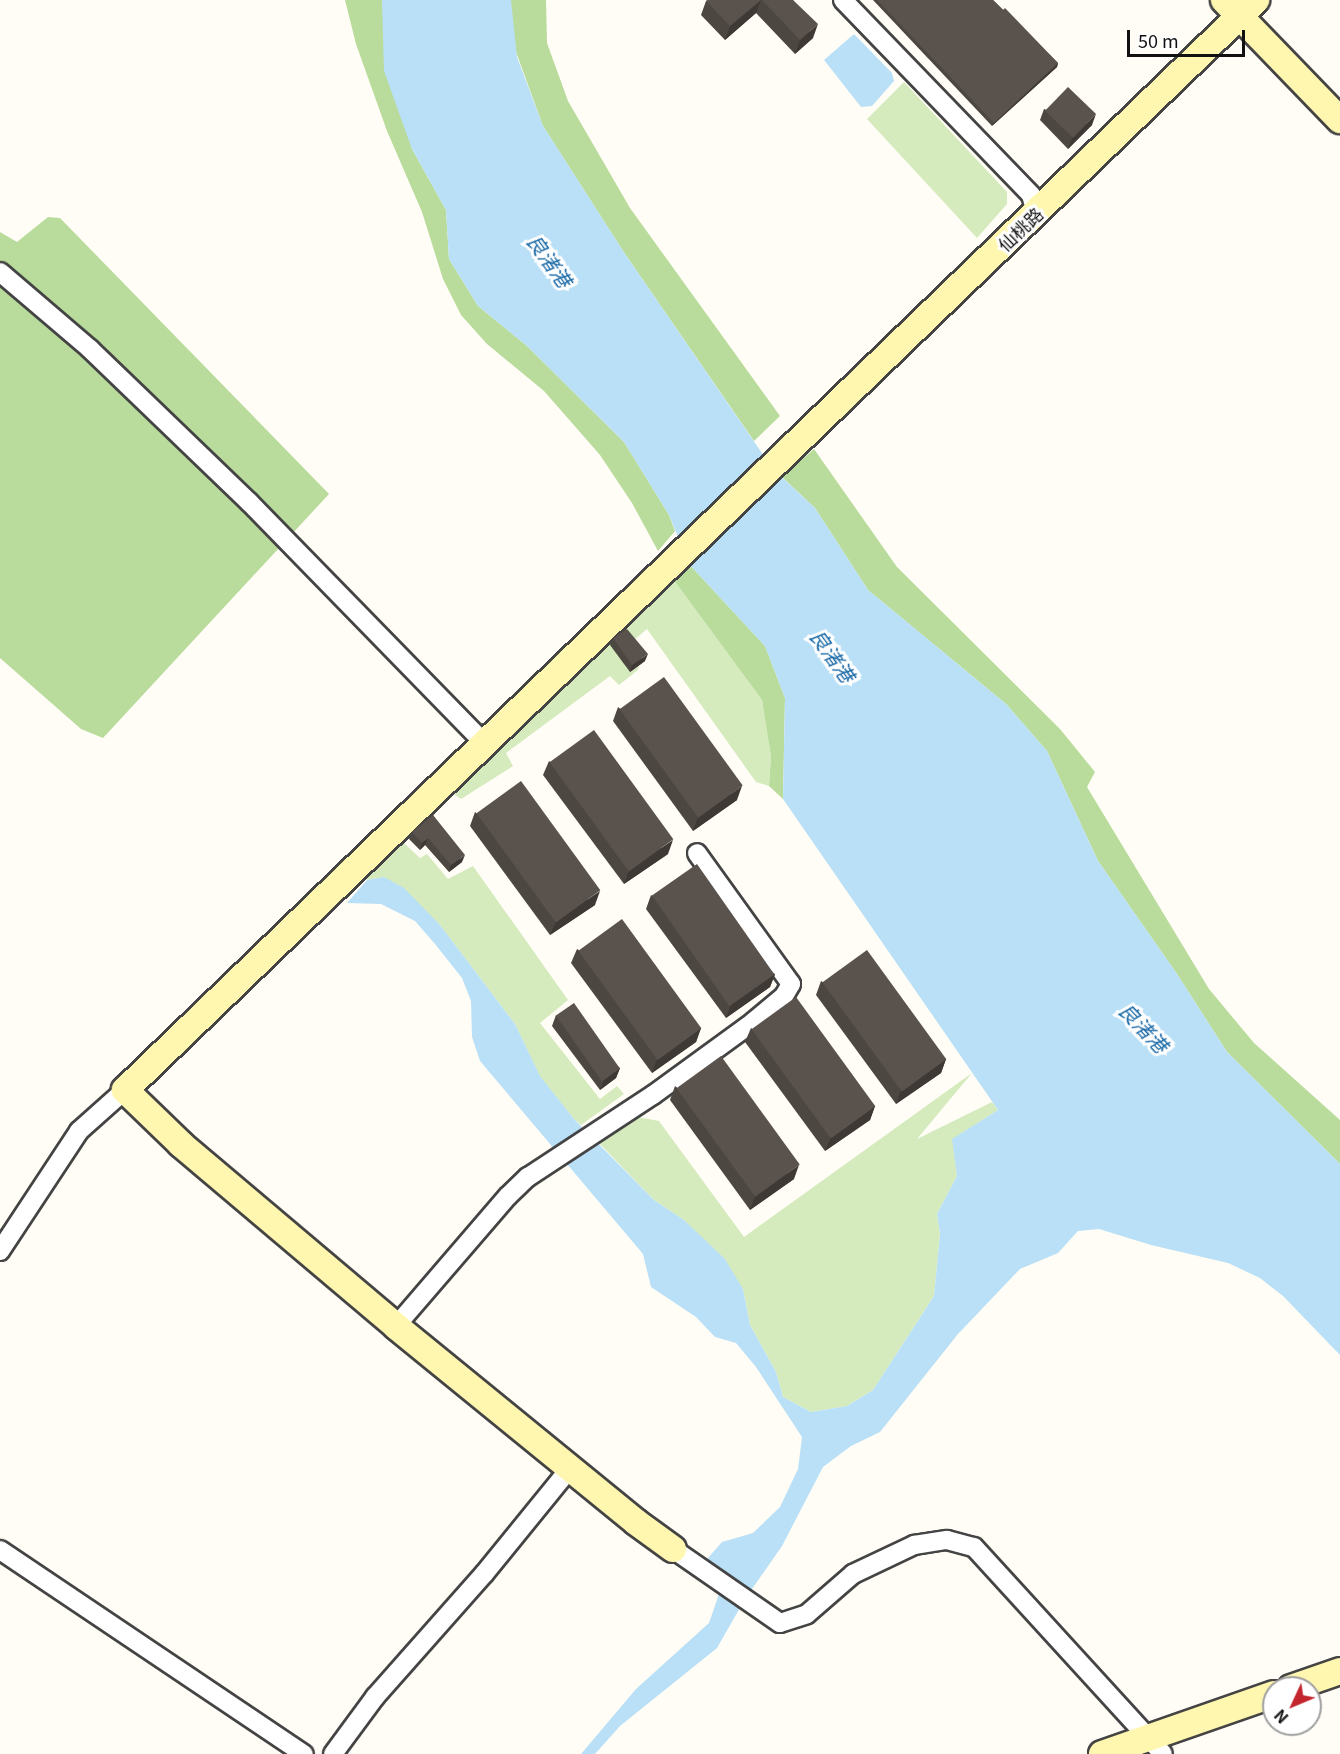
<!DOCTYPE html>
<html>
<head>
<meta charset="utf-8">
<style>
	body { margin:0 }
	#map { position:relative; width:1340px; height:1754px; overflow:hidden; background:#fffdf5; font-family:Georgia,"Noto Sans SC",serif }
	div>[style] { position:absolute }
	.green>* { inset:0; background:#d5ebbd }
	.forest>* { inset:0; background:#b9dc9c }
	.water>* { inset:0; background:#b9e0f7 }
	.roads { filter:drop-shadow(2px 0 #444) drop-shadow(-2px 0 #444) drop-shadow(0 2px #444) drop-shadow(0 -2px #444) }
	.street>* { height:18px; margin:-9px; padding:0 9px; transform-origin:9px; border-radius:9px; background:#fff }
	.secondary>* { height:26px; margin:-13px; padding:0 13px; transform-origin:13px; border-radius:13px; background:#fff6b0 }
	.wall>* { inset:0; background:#4d4742 }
	.shaded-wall>* { inset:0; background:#3f3936 }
	.building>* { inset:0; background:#5a524d; transform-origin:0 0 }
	span { translate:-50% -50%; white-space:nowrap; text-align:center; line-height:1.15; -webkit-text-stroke:6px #fff; paint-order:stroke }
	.street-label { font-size:18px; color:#111 }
	.water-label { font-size:20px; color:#1768a6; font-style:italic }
	.north { position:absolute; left:1262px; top:1676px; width:60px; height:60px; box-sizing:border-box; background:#fff; border:2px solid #a0a0a0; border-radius:50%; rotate:226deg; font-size:16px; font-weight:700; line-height:24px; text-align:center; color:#111 }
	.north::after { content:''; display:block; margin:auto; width:21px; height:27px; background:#c4262e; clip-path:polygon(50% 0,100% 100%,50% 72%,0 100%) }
	.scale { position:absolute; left:1127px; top:30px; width:118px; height:27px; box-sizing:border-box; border:3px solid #111; border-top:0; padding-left:8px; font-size:18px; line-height:21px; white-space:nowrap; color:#111; -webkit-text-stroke:4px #fff; paint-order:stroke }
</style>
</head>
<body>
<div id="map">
	<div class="green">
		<i style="clip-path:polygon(904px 82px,1007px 192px,1007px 204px,977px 238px,867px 119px)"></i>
		<i style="clip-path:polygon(673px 579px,762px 700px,771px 757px,769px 786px,756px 782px,647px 629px,633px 641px,642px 652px,638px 670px,619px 685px,610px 676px,506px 753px,513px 766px,461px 799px,454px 794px)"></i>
		<i style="clip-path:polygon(404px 843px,420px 858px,427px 854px,448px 879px,473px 866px,568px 1000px,540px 1023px,600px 1099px,617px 1086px,624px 1094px,581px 1125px,574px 1119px,540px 1077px,515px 1024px,440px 925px,384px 877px,367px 880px,368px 871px)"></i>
		<i style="clip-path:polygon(972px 1073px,917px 1139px,992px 1102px,998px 1110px,953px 1139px,957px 1176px,937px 1214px,940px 1234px,934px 1296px,873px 1390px,847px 1406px,811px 1412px,783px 1397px,776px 1372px,750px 1325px,743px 1289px,684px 1220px,654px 1200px,599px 1143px,638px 1117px,659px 1121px,744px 1237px)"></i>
	</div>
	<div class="forest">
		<i style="clip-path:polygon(345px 0,382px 0,384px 23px,412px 149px,446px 210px,449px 259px,478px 306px,526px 345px,624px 442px,669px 515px,675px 531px,658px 551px,632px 503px,600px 455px,544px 391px,487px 344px,461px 315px,443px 279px,422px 212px,387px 131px,356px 44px)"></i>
		<i style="clip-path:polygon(510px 0,546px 0,547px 43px,568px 101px,630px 208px,780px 416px,754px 441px,625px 254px,543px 126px,508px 30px)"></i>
		<i style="clip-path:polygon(48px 217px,60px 218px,329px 494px,103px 738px,81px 729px,0 658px,0 232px,17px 242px)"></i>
		<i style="clip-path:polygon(814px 449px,897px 567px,1060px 729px,1095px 772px,1087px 787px,1209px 989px,1254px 1043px,1340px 1120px,1340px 1164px,1227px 1052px,1177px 974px,1098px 861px,1047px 751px,1006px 704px,868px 590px,815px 508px,782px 477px)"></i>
		<i style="clip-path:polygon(689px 564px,765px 646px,785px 698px,783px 799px,769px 786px,771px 757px,762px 700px,673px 579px)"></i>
	</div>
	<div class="water">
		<i style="clip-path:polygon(382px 0,511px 0,517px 57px,543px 126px,625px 254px,773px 469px,815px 508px,868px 590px,1006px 704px,1047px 751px,1098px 861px,1177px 974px,1227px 1052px,1340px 1164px,1340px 1355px,1283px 1296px,1260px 1278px,1228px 1263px,1151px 1245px,1099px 1229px,1078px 1231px,1058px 1253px,1020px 1269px,958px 1334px,880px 1432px,851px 1446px,823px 1467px,782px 1546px,745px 1599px,717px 1648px,620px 1726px,595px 1754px,581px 1754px,636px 1689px,709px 1623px,720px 1591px,708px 1558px,722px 1542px,753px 1533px,780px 1507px,798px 1469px,802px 1437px,756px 1367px,736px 1343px,715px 1337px,696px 1317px,651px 1287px,643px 1254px,480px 1061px,472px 1037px,471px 1001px,462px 978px,435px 944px,415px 921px,381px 904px,347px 903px,367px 880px,384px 877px,404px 888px,440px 925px,515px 1024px,540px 1076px,574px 1119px,654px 1200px,684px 1220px,725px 1259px,743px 1289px,750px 1325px,776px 1372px,783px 1397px,811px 1412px,847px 1406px,873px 1390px,934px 1296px,940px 1234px,937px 1214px,957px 1176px,952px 1139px,998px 1110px,783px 799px,785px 698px,765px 646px,689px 564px,669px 515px,624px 442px,526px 345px,478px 306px,449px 259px,446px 210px,412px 149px,384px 71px)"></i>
		<i style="clip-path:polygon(854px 34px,892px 73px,894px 81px,872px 106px,861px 107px,824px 60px)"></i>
	</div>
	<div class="roads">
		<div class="street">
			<i style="left:843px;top:0;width:271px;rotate:46deg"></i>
			<i style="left:1031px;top:195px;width:19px;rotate:74deg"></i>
			<i style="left:0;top:272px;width:118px;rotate:40.5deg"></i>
			<i style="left:90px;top:349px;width:221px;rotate:43.9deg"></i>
			<i style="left:249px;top:502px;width:338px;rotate:45.7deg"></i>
			<i style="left:0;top:1251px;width:144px;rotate:-56.6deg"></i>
			<i style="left:79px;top:1131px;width:62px;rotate:-41.7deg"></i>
			<i style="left:396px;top:1326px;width:172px;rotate:-49.3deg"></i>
			<i style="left:508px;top:1196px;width:28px;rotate:-44deg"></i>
			<i style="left:528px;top:1177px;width:149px;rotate:-33.3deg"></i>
			<i style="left:653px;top:1095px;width:124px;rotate:-36.1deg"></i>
			<i style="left:753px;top:1022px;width:40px;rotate:-40deg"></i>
			<i style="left:784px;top:996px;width:14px;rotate:-60deg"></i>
			<i style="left:791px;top:984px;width:161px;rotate:-125.7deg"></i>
			<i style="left:673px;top:1549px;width:130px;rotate:34.7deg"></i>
			<i style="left:780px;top:1623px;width:28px;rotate:-18deg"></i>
			<i style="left:807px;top:1614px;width:61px;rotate:-41deg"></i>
			<i style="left:853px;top:1574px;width:68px;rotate:-25.4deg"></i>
			<i style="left:914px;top:1545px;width:33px;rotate:-9deg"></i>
			<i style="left:947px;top:1540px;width:28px;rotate:15deg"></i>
			<i style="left:974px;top:1547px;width:280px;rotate:47.6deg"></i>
			<i style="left:0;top:1550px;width:366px;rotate:33.9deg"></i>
			<i style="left:333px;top:1754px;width:71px;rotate:-53.6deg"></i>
			<i style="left:375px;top:1697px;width:164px;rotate:-48.5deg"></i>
			<i style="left:484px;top:1574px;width:136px;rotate:-50.9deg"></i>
		</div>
		<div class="secondary">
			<i style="left:1224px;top:0;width:167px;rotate:46deg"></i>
			<i style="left:673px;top:1549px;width:46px;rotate:-143.9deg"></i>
			<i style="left:636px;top:1522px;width:310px;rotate:-140.8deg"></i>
			<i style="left:396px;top:1326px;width:282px;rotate:-139.8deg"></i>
			<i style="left:181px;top:1144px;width:78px;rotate:-136deg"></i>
			<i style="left:125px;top:1090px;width:1571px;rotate:-43.94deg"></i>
			<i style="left:1291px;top:1688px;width:52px;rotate:-19.1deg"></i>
			<i style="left:1102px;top:1754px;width:182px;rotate:-19.2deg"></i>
		</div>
	</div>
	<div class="wall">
		<i style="clip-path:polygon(708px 0,793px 0,813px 38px,795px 54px,756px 13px,725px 40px,701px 15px,706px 1px)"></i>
		<i style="clip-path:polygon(873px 0,993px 0,1058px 63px,1057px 67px,992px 126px)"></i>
		<i style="clip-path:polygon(1044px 109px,1092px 125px,1068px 149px,1040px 120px)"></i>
		<i style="clip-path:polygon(613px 638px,645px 661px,630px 672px,610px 645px)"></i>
		<i style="clip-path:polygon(618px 707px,737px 800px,693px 831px,613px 721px)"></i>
		<i style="clip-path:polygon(549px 761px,668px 854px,624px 884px,543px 775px)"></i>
		<i style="clip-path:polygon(475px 812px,595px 905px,550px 935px,470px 826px)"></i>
		<i style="clip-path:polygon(433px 815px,462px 862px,449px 872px,425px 845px,420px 850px,409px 839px,412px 832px)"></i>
		<i style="clip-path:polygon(651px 895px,775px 974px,770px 987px,726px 1018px,646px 909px)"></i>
		<i style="clip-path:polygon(577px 949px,701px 1028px,696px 1042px,652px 1073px,571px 963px)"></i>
		<i style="clip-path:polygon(821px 981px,946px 1059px,941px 1073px,896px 1104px,816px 995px)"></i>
		<i style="clip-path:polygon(556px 1015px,620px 1068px,616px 1078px,600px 1090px,552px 1026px)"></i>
		<i style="clip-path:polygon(751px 1028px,875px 1106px,870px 1120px,825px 1151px,745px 1042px)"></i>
		<i style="clip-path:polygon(675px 1086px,794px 1179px,750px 1210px,670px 1100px)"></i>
	</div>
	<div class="shaded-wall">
		<i style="clip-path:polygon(761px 0,756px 13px,725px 40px,730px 26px)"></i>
		<i style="clip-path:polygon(818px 24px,813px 38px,795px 54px,800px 40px)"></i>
		<i style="clip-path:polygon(1058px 63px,1057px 67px,992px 126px,994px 123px)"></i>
		<i style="clip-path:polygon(1096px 114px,1092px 125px,1068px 149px,1072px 138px)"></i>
		<i style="clip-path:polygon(648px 654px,645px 661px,630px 672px,632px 665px)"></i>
		<i style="clip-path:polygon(742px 786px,737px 800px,693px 831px,698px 817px)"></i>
		<i style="clip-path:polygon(428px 838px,425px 845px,420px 850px,422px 843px)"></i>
		<i style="clip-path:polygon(673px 840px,668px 854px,624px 884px,629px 870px)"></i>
		<i style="clip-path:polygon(465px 855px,462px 862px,449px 872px,451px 865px)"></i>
		<i style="clip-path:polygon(600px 891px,595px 905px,550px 935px,556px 921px)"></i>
		<i style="clip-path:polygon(775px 974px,770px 987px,726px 1018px,731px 1004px)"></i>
		<i style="clip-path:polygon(701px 1028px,696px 1042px,652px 1073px,657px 1059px)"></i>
		<i style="clip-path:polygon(946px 1059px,941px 1073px,896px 1104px,901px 1090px)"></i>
		<i style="clip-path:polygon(620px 1068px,616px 1078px,600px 1090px,604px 1080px)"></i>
		<i style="clip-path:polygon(875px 1106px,870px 1120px,825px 1151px,831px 1137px)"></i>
		<i style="clip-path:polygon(799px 1165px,794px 1179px,750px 1210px,755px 1196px)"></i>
	</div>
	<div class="building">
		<i style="clip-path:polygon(708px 0,761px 0,730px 26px,706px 1px)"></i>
		<i style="clip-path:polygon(762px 0,793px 0,818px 24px,800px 40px)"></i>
		<i style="clip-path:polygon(877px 0,993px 0,1003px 10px,1005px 8px,1058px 63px,994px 123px)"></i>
		<i style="left:1068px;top:87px;width:39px;height:33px;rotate:44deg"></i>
		<i style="clip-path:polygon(627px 629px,648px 654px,632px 665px,613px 638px)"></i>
		<i style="left:664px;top:677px;width:134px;height:55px;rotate:54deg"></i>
		<i style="left:594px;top:730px;width:135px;height:55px;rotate:54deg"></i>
		<i style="left:521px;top:781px;width:135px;height:55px;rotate:54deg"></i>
		<i style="clip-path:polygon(433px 815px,465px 855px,451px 865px,428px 838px,422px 843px,412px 832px)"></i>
		<i style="left:697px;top:864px;width:135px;height:55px;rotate:55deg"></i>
		<i style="left:622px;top:919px;width:135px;height:54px;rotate:54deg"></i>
		<i style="left:867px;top:950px;width:135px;height:55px;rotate:54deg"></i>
		<i style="left:796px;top:997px;width:135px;height:55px;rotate:54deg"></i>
		<i style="left:574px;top:1003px;width:80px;height:22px;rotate:55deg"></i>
		<i style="left:721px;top:1056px;width:134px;height:55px;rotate:54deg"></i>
	</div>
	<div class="street-label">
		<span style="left:1020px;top:229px;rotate:-44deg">仙桃路</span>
	</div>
	<div class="water-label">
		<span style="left:550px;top:260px;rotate:54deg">良渚港</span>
		<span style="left:833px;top:655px;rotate:54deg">良渚港</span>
		<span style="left:1144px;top:1027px;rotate:46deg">良渚港</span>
	</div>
	<div class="north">N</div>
	<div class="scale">50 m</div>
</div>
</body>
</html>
